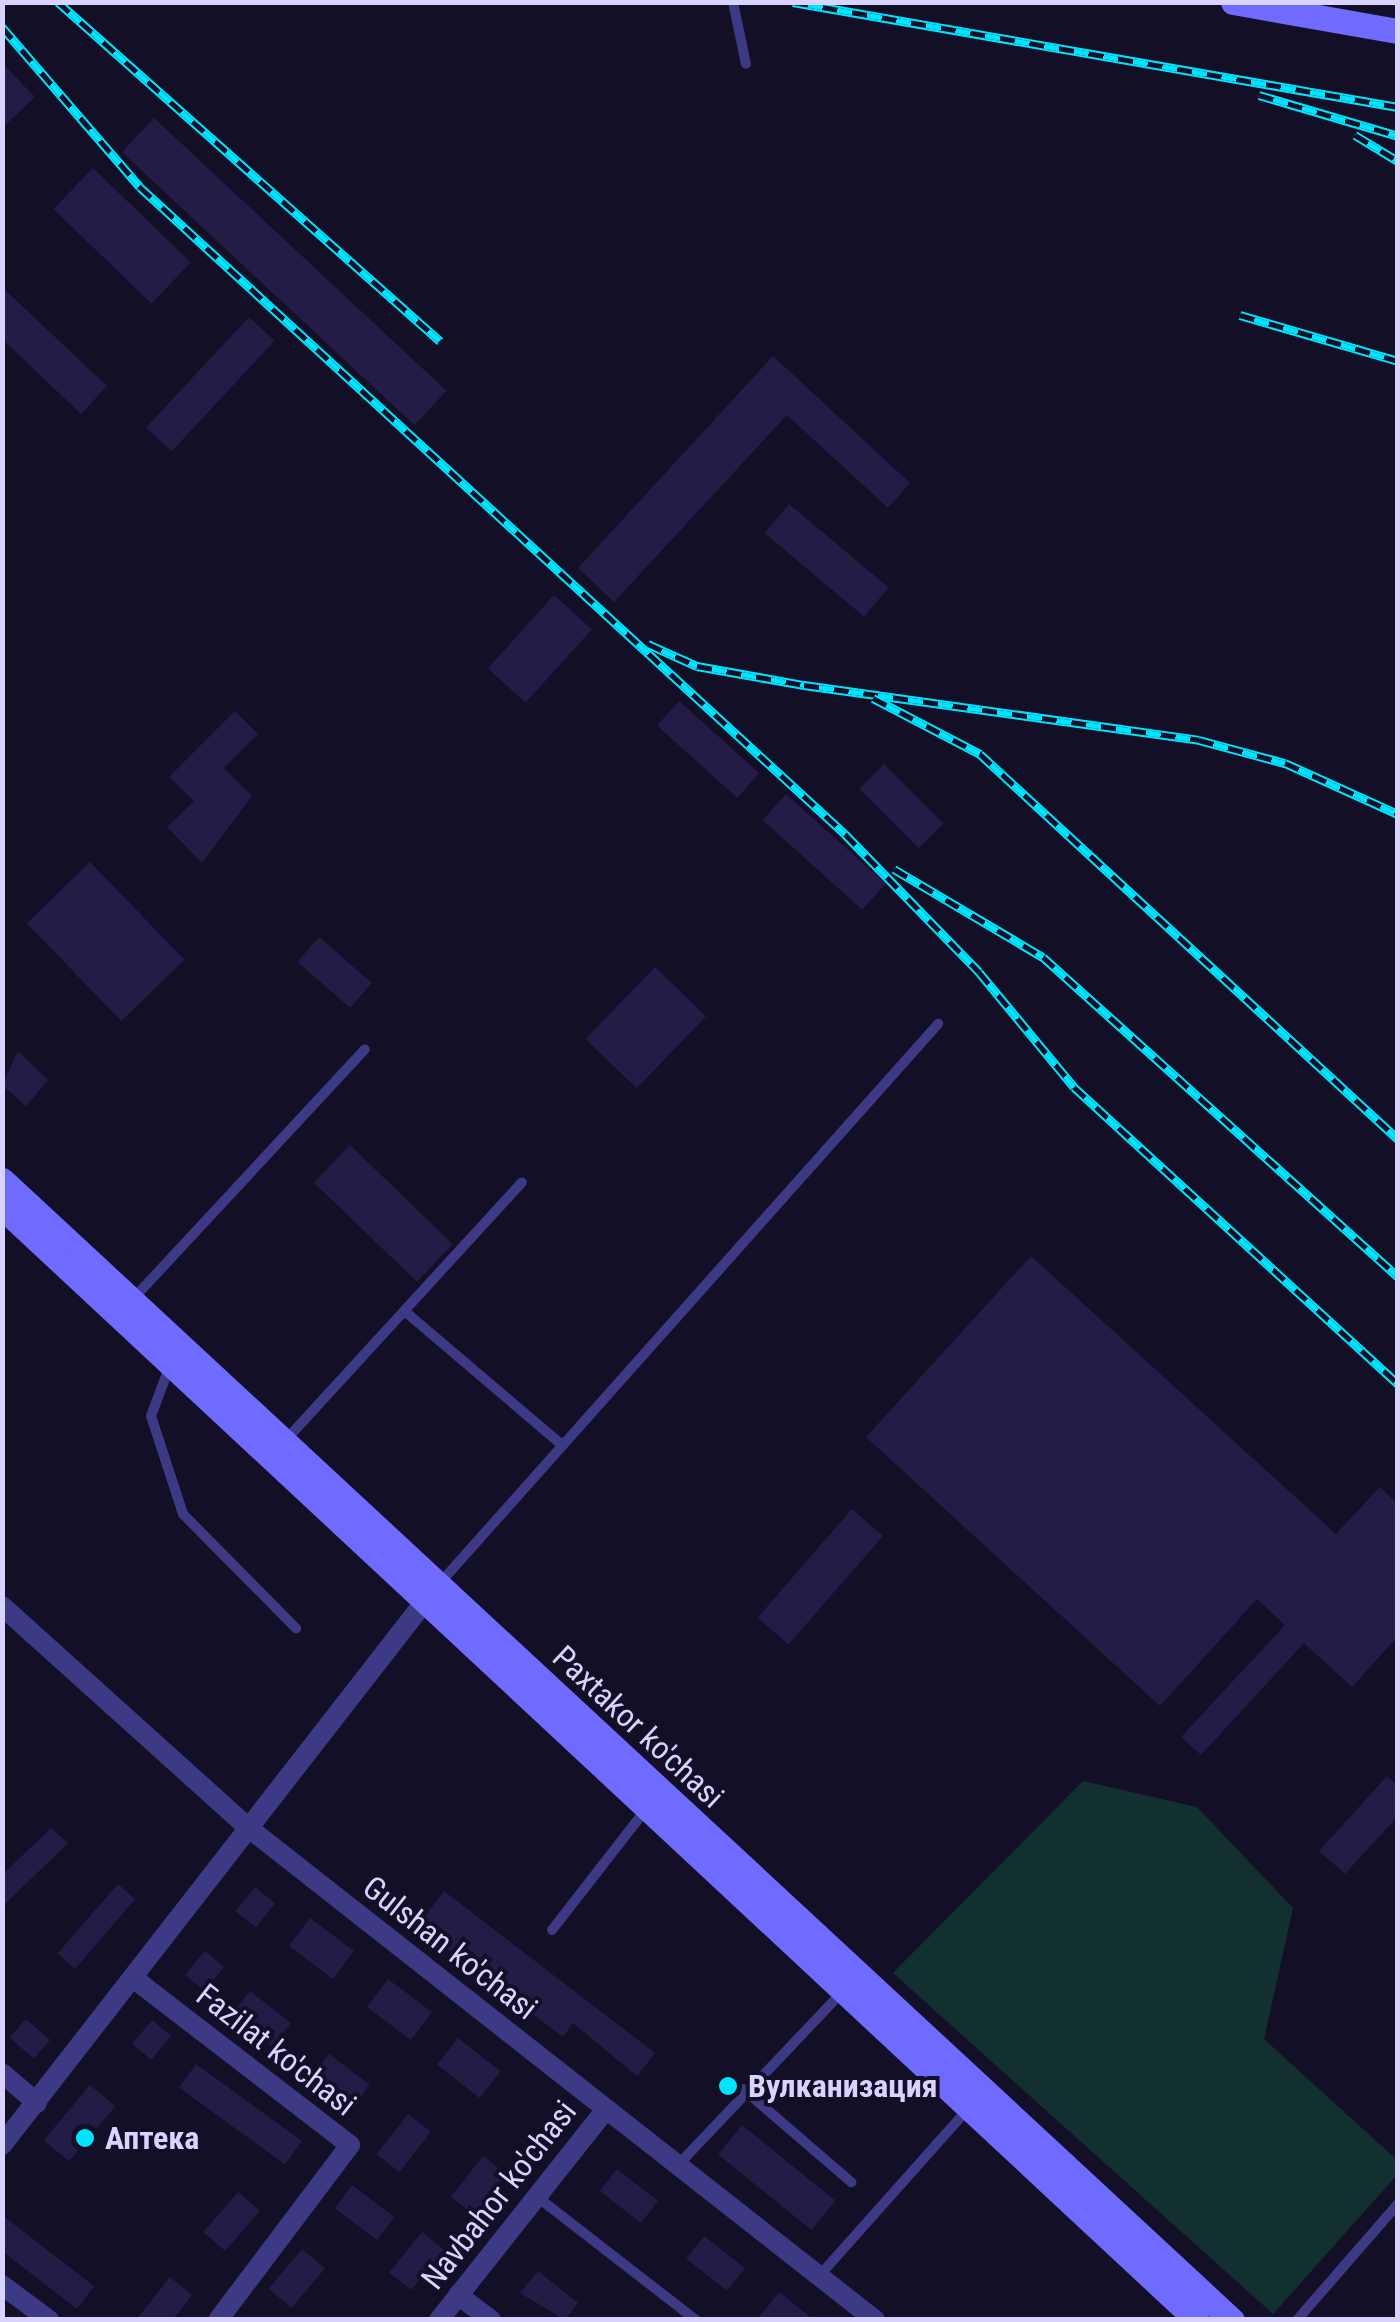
<!DOCTYPE html>
<html>
<head>
<meta charset="utf-8">
<style>
	body { margin:0 }
	#map { position:relative; width:1400px; height:2322px; overflow:hidden; background:#130f26; font-family:"Roboto Condensed",sans-serif }
	div>[style] { position:absolute }
	.green>* { inset:0; background:#12302f }
	.building>* { inset:0; background:#241b47; transform-origin:0 0 }
	.lane>* { height:10px; margin:-5px; padding:0 5px; transform-origin:5px; border-radius:5px; background:#3d3a85 }
	.street>* { height:20px; margin:-10px; padding:0 10px; transform-origin:10px; border-radius:10px; background:#3d3a85 }
	.secondary>* { height:25px; margin:-12.5px; padding:0 12.5px; transform-origin:12.5px; border-radius:12.5px; background:#6f6bff }
	.rail>* { height:9px; margin-top:-4.5px; transform-origin:0; background:repeating-linear-gradient(90deg,#130f26 0 15px,#00e5ff 0 30px); box-sizing:border-box; border-block:2px solid #00e5ff }
	.dots>* { width:28px; height:28px; translate:-50% -50%; box-sizing:border-box; border:5px solid #130f26; border-radius:50% }
	span { translate:-50% -50%; white-space:nowrap; text-align:center; line-height:1.15; -webkit-text-stroke:8px #130f26; paint-order:stroke }
	.street-label { font-size:32px; color:#d9d4ff }
	.poi-label { font-size:32px; color:#d9d4ff; font-weight:700 }
	.left { translate:0 -50%; text-align:left }
	.frame { position:absolute; inset:0; border:5px solid #d9d4ff; pointer-events:none }
</style>
</head>
<body>
<div id="map">
	<div class="green">
		<i style="clip-path:polygon(1083px 1781px,1197px 1807px,1293px 1908px,1264px 2039px,1397px 2160px,1397px 2175px,1273px 2314px,893px 1973px)"></i>
	</div>
	<div class="building">
		<i style="clip-path:polygon(2px 63px,35px 97px,2px 128px)"></i>
		<i style="left:154px;top:118px;width:400px;height:47px;rotate:43deg"></i>
		<i style="left:93px;top:168px;width:136px;height:57px;rotate:44deg"></i>
		<i style="clip-path:polygon(2px 287px,107px 386px,81px 414px,2px 339px)"></i>
		<i style="left:249px;top:317px;width:35px;height:151px;rotate:43deg"></i>
		<i style="clip-path:polygon(773px 356px,910px 483px,888px 508px,787px 415px,614px 602px,578px 568px)"></i>
		<i style="left:789px;top:504px;width:130px;height:38px;rotate:40deg"></i>
		<i style="left:554px;top:595px;width:51px;height:99px;rotate:42deg"></i>
		<i style="left:679px;top:701px;width:108px;height:33px;rotate:42deg"></i>
		<i style="clip-path:polygon(235px 711px,258px 734px,224px 768px,252px 796px,202px 863px,167px 827px,194px 801px,169px 777px)"></i>
		<i style="left:884px;top:764px;width:84px;height:35px;rotate:45deg"></i>
		<i style="left:786px;top:794px;width:134px;height:35px;rotate:42deg"></i>
		<i style="left:90px;top:862px;width:136px;height:88px;rotate:46deg"></i>
		<i style="left:319px;top:937px;width:70px;height:33px;rotate:41deg"></i>
		<i style="left:655px;top:967px;width:71px;height:100px;rotate:44deg"></i>
		<i style="clip-path:polygon(18px 1051px,48px 1080px,26px 1106px,2px 1085px)"></i>
		<i style="left:350px;top:1145px;width:143px;height:52px;rotate:44deg"></i>
		<i style="clip-path:polygon(1031px 1256px,1336px 1534px,1380px 1487px,1398px 1504px,1398px 1636px,1352px 1687px,1304px 1643px,1201px 1755px,1181px 1737px,1285px 1625px,1257px 1599px,1160px 1706px,866px 1437px)"></i>
		<i style="left:852px;top:1509px;width:41px;height:144px;rotate:41deg"></i>
		<i style="clip-path:polygon(1387px 1776px,1398px 1786px,1398px 1816px,1345px 1874px,1319px 1851px)"></i>
		<i style="clip-path:polygon(51px 1828px,68px 1843px,2px 1907px,2px 1875px)"></i>
		<i style="left:118px;top:1884px;width:23px;height:92px;rotate:41deg"></i>
		<i style="left:255px;top:1887px;width:26px;height:31px;rotate:39deg"></i>
		<i style="clip-path:polygon(444px 1891px,655px 2053px,637px 2076px,573px 2023px,563px 2037px,417px 1926px)"></i>
		<i style="left:310px;top:1918px;width:55px;height:35px;rotate:37deg"></i>
		<i style="left:205px;top:1951px;width:25px;height:31px;rotate:40deg"></i>
		<i style="left:388px;top:1979px;width:55px;height:35px;rotate:37deg"></i>
		<i style="left:250px;top:1991px;width:52px;height:30px;rotate:38deg"></i>
		<i style="left:26px;top:2019px;width:32px;height:25px;rotate:41deg"></i>
		<i style="left:152px;top:2020px;width:25px;height:31px;rotate:40deg"></i>
		<i style="left:458px;top:2038px;width:54px;height:34px;rotate:38deg"></i>
		<i style="left:329px;top:2054px;width:51px;height:29px;rotate:37deg"></i>
		<i style="left:196px;top:2064px;width:131px;height:29px;rotate:36deg"></i>
		<i style="left:90px;top:2085px;width:33px;height:72px;rotate:40deg"></i>
		<i style="left:408px;top:2114px;width:29px;height:51px;rotate:38deg"></i>
		<i style="left:742px;top:2125px;width:120px;height:38px;rotate:39deg"></i>
		<i style="left:483px;top:2156px;width:29px;height:52px;rotate:38deg"></i>
		<i style="left:617px;top:2169px;width:52px;height:28px;rotate:38deg"></i>
		<i style="left:352px;top:2185px;width:53px;height:29px;rotate:37deg"></i>
		<i style="left:238px;top:2192px;width:29px;height:53px;rotate:41deg"></i>
		<i style="clip-path:polygon(2px 2215px,94px 2286px,77px 2309px,2px 2251px)"></i>
		<i style="left:422px;top:2232px;width:28px;height:52px;rotate:39deg"></i>
		<i style="left:704px;top:2236px;width:52px;height:29px;rotate:38deg"></i>
		<i style="left:302px;top:2249px;width:30px;height:52px;rotate:40deg"></i>
		<i style="clip-path:polygon(538px 2271px,578px 2303px,565px 2320px,520px 2293px)"></i>
		<i style="clip-path:polygon(170px 2277px,192px 2295px,173px 2320px,136px 2320px)"></i>
		<i style="clip-path:polygon(779px 2292px,814px 2320px,757px 2320px)"></i>
	</div>
	<div class="lane">
		<i style="left:733px;top:2px;width:63px;rotate:78.2deg"></i>
		<i style="left:132px;top:1300px;width:342px;rotate:-47.1deg"></i>
		<i style="left:408px;top:1314px;width:202px;rotate:40.4deg"></i>
		<i style="left:169px;top:1368px;width:51px;rotate:110.6deg"></i>
		<i style="left:151px;top:1416px;width:103px;rotate:71.9deg"></i>
		<i style="left:183px;top:1514px;width:161px;rotate:45.3deg"></i>
		<i style="left:284px;top:1442px;width:352px;rotate:-47.5deg"></i>
		<i style="left:440px;top:1583px;width:749px;rotate:-48.3deg"></i>
		<i style="left:552px;top:1930px;width:155px;rotate:-52.1deg"></i>
		<i style="left:743px;top:2089px;width:143px;rotate:40.7deg"></i>
		<i style="left:678px;top:2165px;width:240px;rotate:-46.5deg"></i>
		<i style="left:536px;top:2196px;width:202px;rotate:37.8deg"></i>
		<i style="left:820px;top:2275px;width:222px;rotate:-48.3deg"></i>
		<i style="left:1297px;top:2320px;width:154px;rotate:-49deg"></i>
	</div>
	<div class="street">
		<i style="left:2px;top:1606px;width:334px;rotate:42deg"></i>
		<i style="left:250px;top:1829px;width:795px;rotate:38.15deg"></i>
		<i style="left:133px;top:1978px;width:274px;rotate:37.6deg"></i>
		<i style="left:350px;top:2145px;width:219px;rotate:127deg"></i>
		<i style="left:2px;top:2073px;width:46px;rotate:40.6deg"></i>
		<i style="left:2px;top:2145px;width:702px;rotate:-52.12deg"></i>
		<i style="left:2px;top:2285px;width:59px;rotate:36.7deg"></i>
		<i style="left:458px;top:2295px;width:41px;rotate:37.1deg"></i>
		<i style="left:439px;top:2320px;width:269px;rotate:-51.6deg"></i>
	</div>
	<div class="secondary">
		<i style="left:1233px;top:2px;width:168px;rotate:10deg"></i>
		<i style="left:2px;top:1180px;width:1677px;rotate:42.83deg"></i>
		<i style="left:2px;top:1207px;width:1633px;rotate:42.97deg"></i>
	</div>
	<div class="rail">
		<i style="left:58px;top:2px;width:511px;rotate:41.59deg"></i>
		<i style="left:793px;top:2px;width:614px;rotate:9.85deg"></i>
		<i style="left:2px;top:27px;width:211px;rotate:49.2deg"></i>
		<i style="left:140px;top:187px;width:957px;rotate:42.54deg"></i>
		<i style="left:845px;top:834px;width:192px;rotate:45.8deg"></i>
		<i style="left:979px;top:972px;width:149px;rotate:50.4deg"></i>
		<i style="left:1074px;top:1087px;width:440px;rotate:42.5deg"></i>
		<i style="left:1259px;top:95px;width:145px;rotate:16.4deg"></i>
		<i style="left:1355px;top:135px;width:50px;rotate:31.2deg"></i>
		<i style="left:1240px;top:315px;width:165px;rotate:16.2deg"></i>
		<i style="left:648px;top:644px;width:54px;rotate:24.2deg"></i>
		<i style="left:697px;top:666px;width:109px;rotate:10.1deg"></i>
		<i style="left:804px;top:685px;width:399px;rotate:7.9deg"></i>
		<i style="left:1199px;top:740px;width:89px;rotate:15deg"></i>
		<i style="left:1285px;top:763px;width:124px;rotate:24.3deg"></i>
		<i style="left:873px;top:698px;width:121px;rotate:27.6deg"></i>
		<i style="left:980px;top:754px;width:568px;rotate:42.65deg"></i>
		<i style="left:894px;top:869px;width:173px;rotate:30.6deg"></i>
		<i style="left:1043px;top:957px;width:478px;rotate:42deg"></i>
	</div>
	<div class="dots">
		<i style="left:728px;top:2086px;background:#00e5ff"></i>
		<i style="left:85px;top:2138px;background:#00e5ff"></i>
	</div>
	<div class="street-label">
		<span style="left:638px;top:1727px;rotate:43deg">Paxtakor ko'chasi</span>
		<span style="left:450px;top:1948px;rotate:38deg">Gulshan ko'chasi</span>
		<span style="left:276px;top:2050px;rotate:38deg">Fazilat ko'chasi</span>
		<span style="left:499px;top:2195px;rotate:-52deg">Navbahor ko'chasi</span>
	</div>
	<div class="poi-label">
		<span class="left" style="left:748px;top:2086px">Вулканизация</span>
		<span class="left" style="left:105px;top:2138px">Аптека</span>
	</div>
	<div class="frame"></div>
</div>
</body>
</html>
